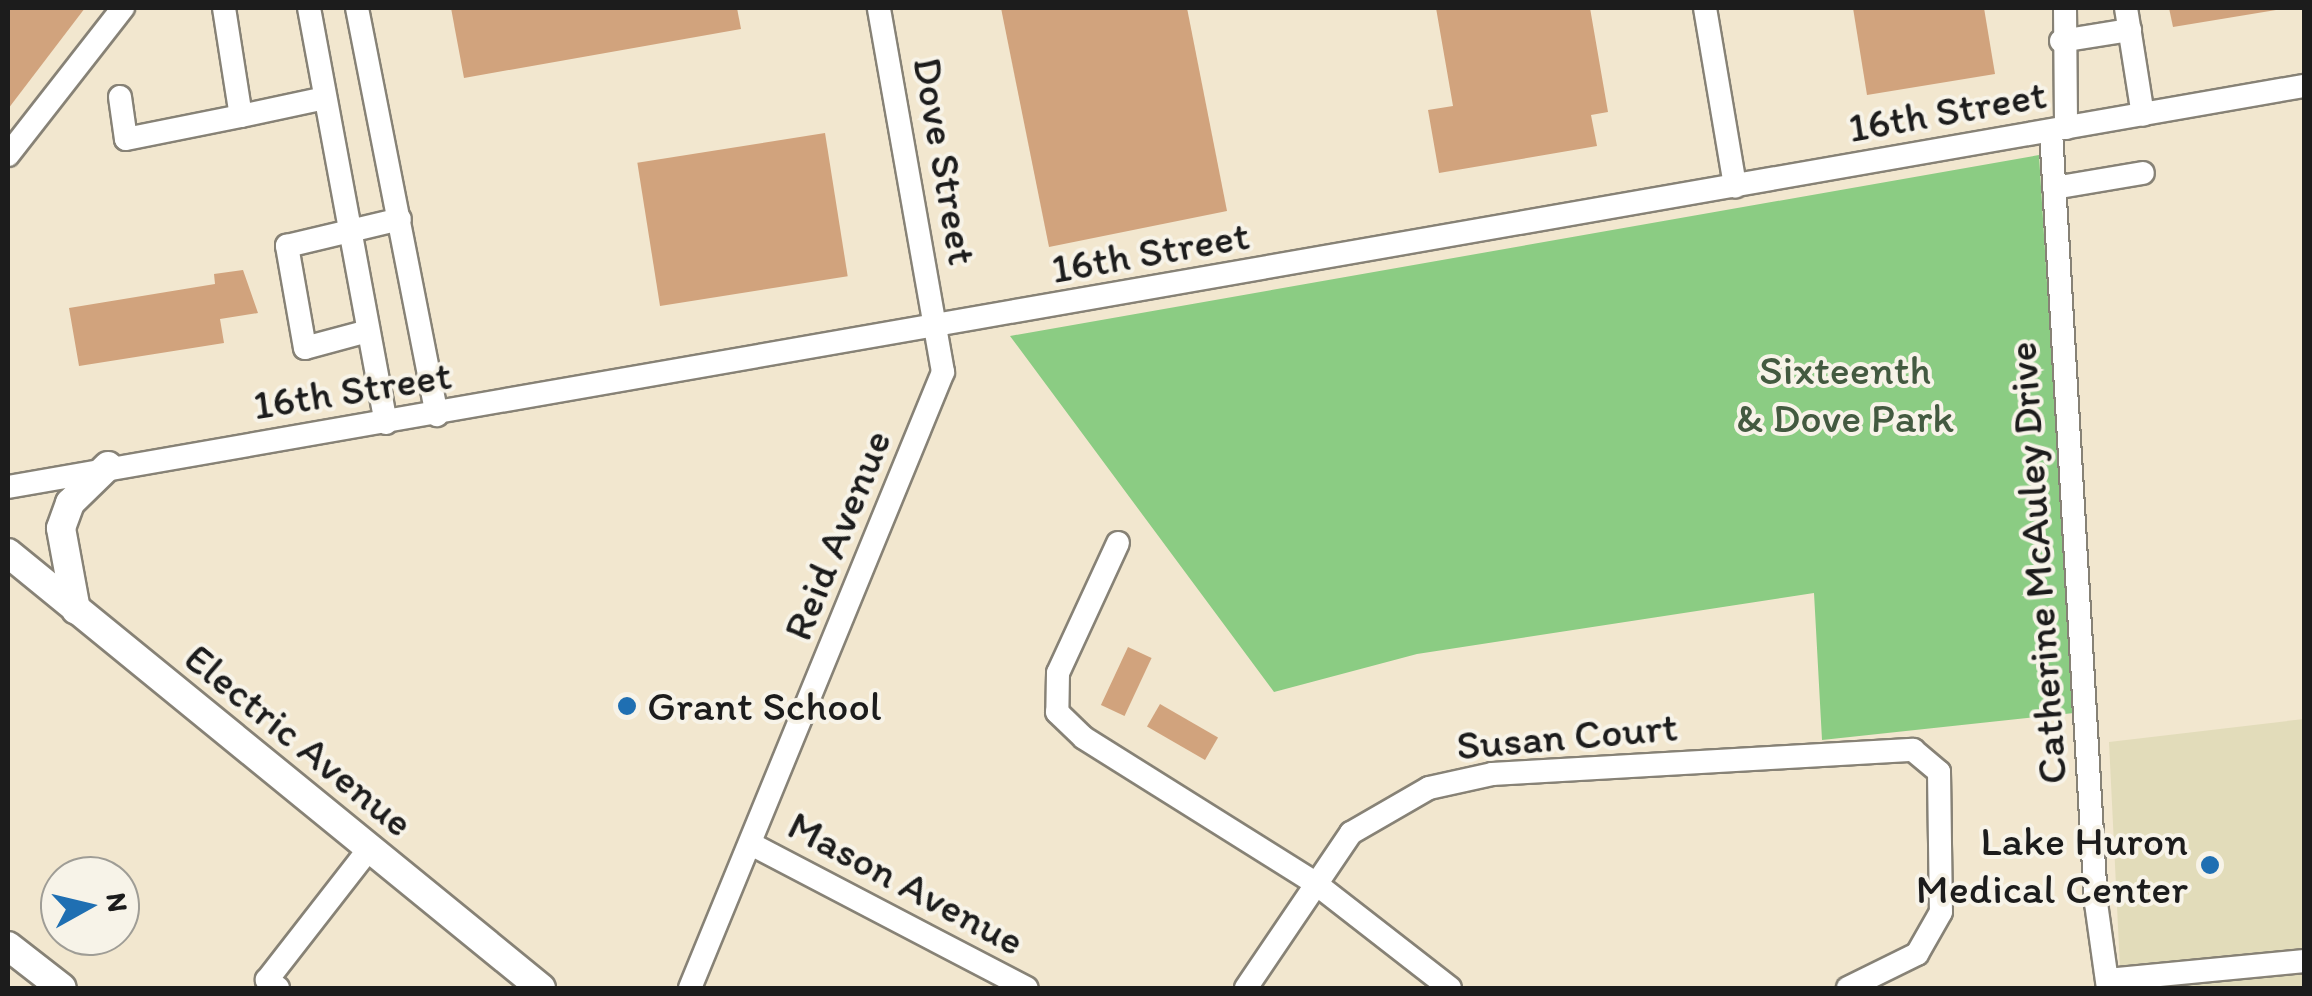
<!DOCTYPE html>
<html>
<head>
<meta charset="utf-8">
<style>
	body { margin:0 }
	#map { position:relative; width:2312px; height:996px; overflow:hidden; background:#f2e7cf; font-family:Itim,sans-serif }
	div>[style] { position:absolute }
	.built>* { inset:0; background:#e2dcba }
	.green>* { inset:0; background:#8bcc83 }
	.building>* { inset:0; background:#d1a37d; transform-origin:0 0 }
	.roads { filter:drop-shadow(2px 0 #878276) drop-shadow(-2px 0 #878276) drop-shadow(0 2px #878276) drop-shadow(0 -2px #878276) }
	.minor>* { height:22px; margin:-11px; padding:0 11px; transform-origin:11px; border-radius:11px; background:#fff }
	.major>* { height:28px; margin:-14px; padding:0 14px; transform-origin:14px; border-radius:14px; background:#fff }
	.dots>* { width:28px; height:28px; translate:-50% -50%; box-sizing:border-box; border:5px solid #f7f3e8; border-radius:50% }
	span { translate:-50% -50%; white-space:nowrap; text-align:center; line-height:1.15; -webkit-text-stroke:8px #f7f3e8; paint-order:stroke }
	.street-label { font-size:42px; color:#1c1c1c }
	.park-label { font-size:42px; color:#435a40 }
	.poi-label { font-size:42px; color:#1c1c1c }
	.left { translate:0 -50%; text-align:left }
	.right { translate:-100% -50%; text-align:right }
	.frame { position:absolute; inset:0; border:10px solid #1c1c1c; pointer-events:none }
	.north { position:absolute; left:40px; top:856px; width:100px; height:100px; box-sizing:border-box; background:#f7f3e8; border:2px solid #9f9d96; border-radius:50%; rotate:82deg; font-size:28px; font-weight:700; line-height:40px; text-align:center; color:#1c1c1c }
	.north::after { content:''; display:block; margin:auto; width:35px; height:45px; background:#1f6fb2; clip-path:polygon(50% 0,100% 100%,50% 72%,0 100%) }
</style>
</head>
<body>
<div id="map">
	<div class="built">
		<i style="clip-path:polygon(2304px 719px,2304px 988px,2121px 988px,2109px 742px)"></i>
	</div>
	<div class="green">
		<i style="clip-path:polygon(2039px 155px,2074px 713px,1822px 740px,1814px 593px,1417px 654px,1274px 692px,1010px 336px)"></i>
	</div>
	<div class="building">
		<i style="clip-path:polygon(8px 8px,85px 8px,8px 109px)"></i>
		<i style="clip-path:polygon(451px 8px,737px 8px,741px 29px,464px 78px)"></i>
		<i style="clip-path:polygon(1001px 8px,1187px 8px,1227px 211px,1049px 247px)"></i>
		<i style="clip-path:polygon(1436px 8px,1590px 8px,1608px 112px,1591px 115px,1597px 146px,1439px 173px,1428px 110px,1453px 106px)"></i>
		<i style="clip-path:polygon(1853px 8px,1984px 8px,1995px 74px,1867px 95px)"></i>
		<i style="clip-path:polygon(2169px 8px,2275px 8px,2276px 10px,2173px 27px)"></i>
		<i style="left:825px;top:133px;width:145px;height:190px;rotate:81deg"></i>
		<i style="clip-path:polygon(243px 270px,258px 313px,220px 319px,224px 343px,79px 366px,69px 308px,215px 284px,214px 274px)"></i>
		<i style="left:1128px;top:647px;width:26px;height:64px;rotate:25deg"></i>
		<i style="left:1160px;top:704px;width:67px;height:26px;rotate:30deg"></i>
	</div>
	<div class="roads">
		<div class="minor">
			<i style="left:224px;top:8px;width:109px;rotate:81.1deg"></i>
			<i style="left:241px;top:116px;width:86px;rotate:-12.1deg"></i>
			<i style="left:309px;top:8px;width:422px;rotate:79.5deg"></i>
			<i style="left:357px;top:8px;width:415px;rotate:78.9deg"></i>
			<i style="left:1705px;top:8px;width:181px;rotate:80.4deg"></i>
			<i style="left:2065px;top:8px;width:120px;rotate:89.5deg"></i>
			<i style="left:2126px;top:8px;width:108px;rotate:81deg"></i>
			<i style="left:2061px;top:41px;width:70px;rotate:-9.1deg"></i>
			<i style="left:120px;top:97px;width:42px;rotate:81.9deg"></i>
			<i style="left:126px;top:139px;width:117px;rotate:-11.3deg"></i>
			<i style="left:2051px;top:131px;width:773px;rotate:86.66deg"></i>
			<i style="left:2096px;top:903px;width:86px;rotate:82deg"></i>
			<i style="left:8px;top:155px;width:187px;rotate:-52deg"></i>
			<i style="left:2054px;top:188px;width:90px;rotate:-9.6deg"></i>
			<i style="left:368px;top:331px;width:65px;rotate:164.9deg"></i>
			<i style="left:305px;top:348px;width:104px;rotate:-100deg"></i>
			<i style="left:287px;top:246px;width:116px;rotate:-13.4deg"></i>
			<i style="left:8px;top:487px;width:2331px;rotate:-9.91deg"></i>
			<i style="left:1118px;top:543px;width:143px;rotate:114.8deg"></i>
			<i style="left:1058px;top:673px;width:39px;rotate:91deg"></i>
			<i style="left:1057px;top:712px;width:37px;rotate:44deg"></i>
			<i style="left:1084px;top:738px;width:273px;rotate:32.1deg"></i>
			<i style="left:1315px;top:883px;width:171px;rotate:37.9deg"></i>
			<i style="left:751px;top:844px;width:311px;rotate:27.6deg"></i>
			<i style="left:2108px;top:980px;width:197px;rotate:-5.5deg"></i>
			<i style="left:278px;top:988px;width:14px;rotate:-144deg"></i>
			<i style="left:267px;top:980px;width:166px;rotate:-52.1deg"></i>
			<i style="left:690px;top:988px;width:666px;rotate:-67.67deg"></i>
			<i style="left:943px;top:372px;width:370px;rotate:-100deg"></i>
			<i style="left:1246px;top:988px;width:187px;rotate:-55.9deg"></i>
			<i style="left:1351px;top:833px;width:90px;rotate:-30deg"></i>
			<i style="left:1429px;top:788px;width:65px;rotate:-12.5deg"></i>
			<i style="left:1492px;top:774px;width:422px;rotate:-3.3deg"></i>
			<i style="left:1913px;top:750px;width:34px;rotate:40deg"></i>
			<i style="left:1939px;top:772px;width:140px;rotate:89.2deg"></i>
			<i style="left:1941px;top:912px;width:48px;rotate:119.7deg"></i>
			<i style="left:1917px;top:954px;width:77px;rotate:153.8deg"></i>
		</div>
		<div class="major">
			<i style="left:8px;top:553px;width:688px;rotate:39.22deg"></i>
			<i style="left:76px;top:610px;width:83px;rotate:-100.4deg"></i>
			<i style="left:61px;top:528px;width:27px;rotate:-70deg"></i>
			<i style="left:70px;top:503px;width:53px;rotate:-44.2deg"></i>
			<i style="left:8px;top:946px;width:68px;rotate:37.9deg"></i>
		</div>
	</div>
	<div class="dots">
		<i style="left:627px;top:706px;background:#1f6fb2"></i>
		<i style="left:2210px;top:865px;background:#1f6fb2"></i>
	</div>
	<div class="street-label">
		<span style="left:1947px;top:111px;rotate:-10deg">16th Street</span>
		<span style="left:945px;top:161px;rotate:80deg">Dove Street</span>
		<span style="left:1150px;top:252px;rotate:-10deg">16th Street</span>
		<span style="left:352px;top:390px;rotate:-9deg">16th Street</span>
		<span style="left:837px;top:535px;rotate:-68deg">Reid Avenue</span>
		<span style="left:2037px;top:563px;rotate:-94deg">Catherine McAuley Drive</span>
		<span style="left:1567px;top:736px;rotate:-5deg">Susan Court</span>
		<span style="left:299px;top:740px;rotate:39deg">Electric Avenue</span>
		<span style="left:906px;top:883px;rotate:28deg">Mason Avenue</span>
	</div>
	<div class="park-label">
		<span style="left:1845px;top:394px">Sixteenth<br>&amp; Dove Park</span>
	</div>
	<div class="poi-label">
		<span class="left" style="left:647px;top:706px">Grant School</span>
		<span class="right" style="left:2188px;top:865px">Lake Huron<br>Medical Center</span>
	</div>
	<div class="frame"></div>
	<div class="north">N</div>
</div>
</body>
</html>
